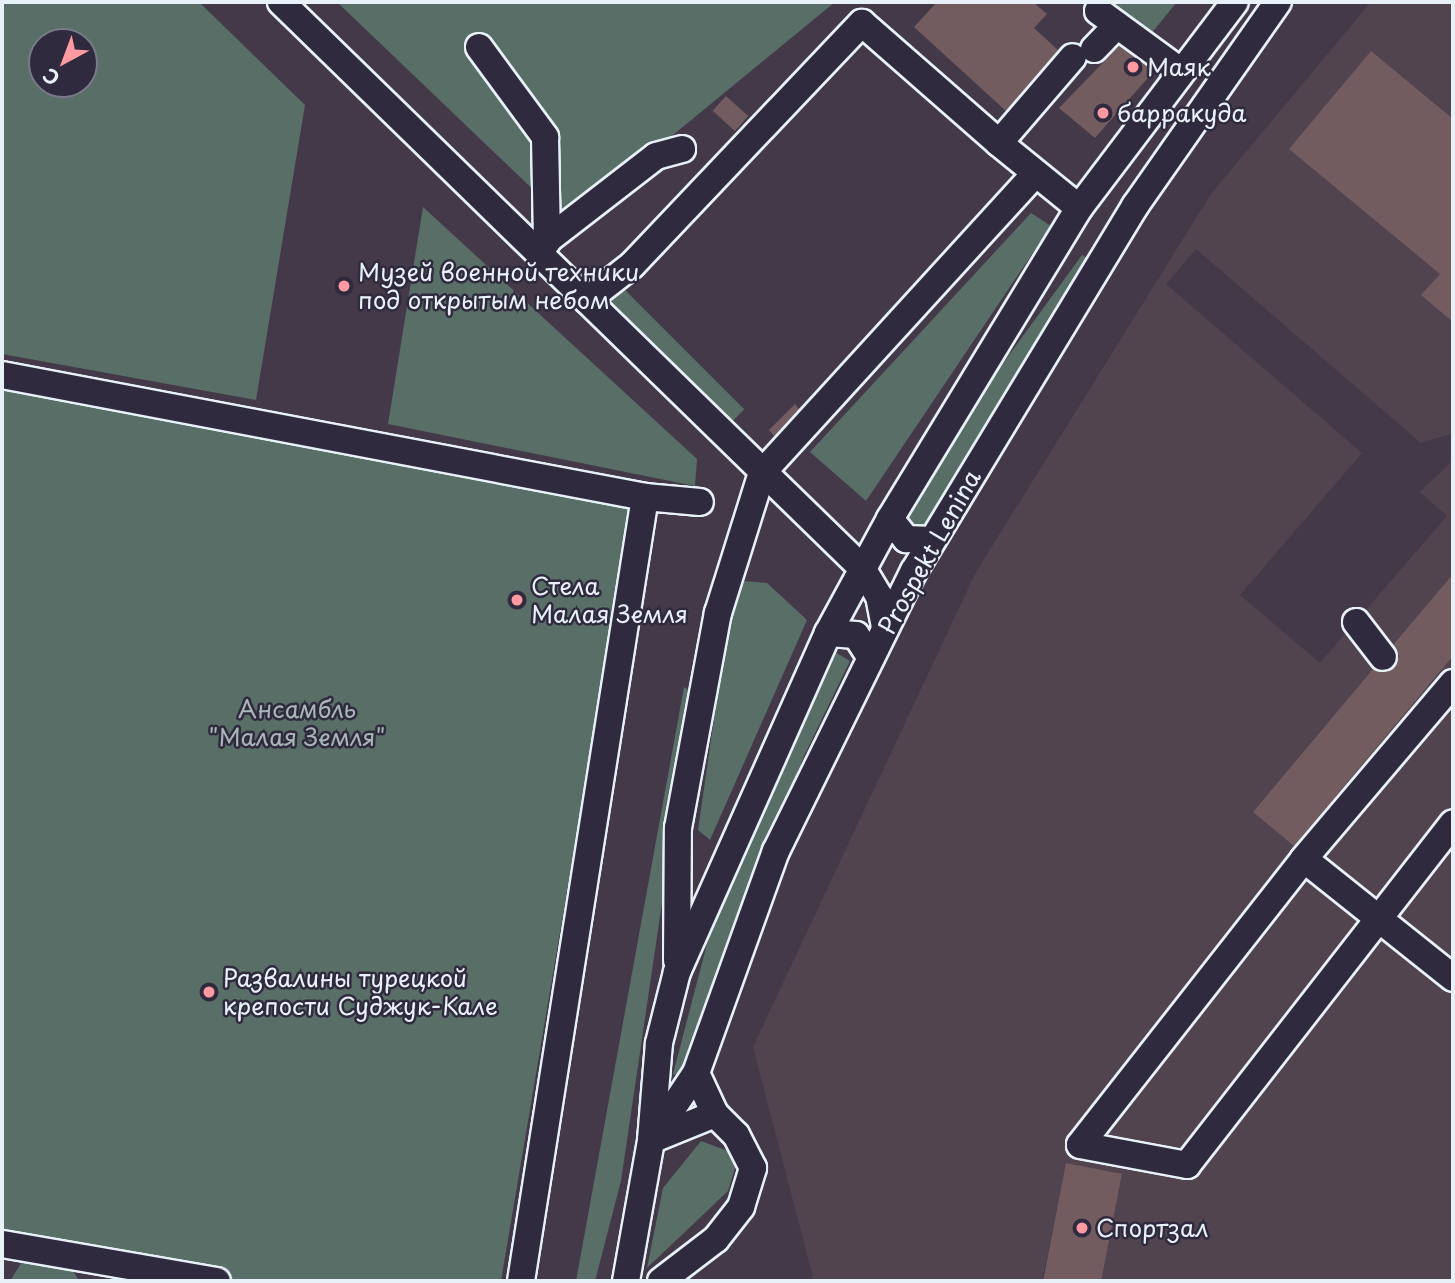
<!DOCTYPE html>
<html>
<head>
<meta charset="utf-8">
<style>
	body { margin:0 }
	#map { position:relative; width:1455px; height:1283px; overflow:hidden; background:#433948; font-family:"Playpen Sans",sans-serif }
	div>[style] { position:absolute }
	.built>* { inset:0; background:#51444f }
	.green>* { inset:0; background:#596e67; transform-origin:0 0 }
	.building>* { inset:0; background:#725c60; transform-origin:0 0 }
	.roads { filter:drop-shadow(2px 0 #e8f1f8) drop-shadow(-2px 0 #e8f1f8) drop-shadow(0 2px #e8f1f8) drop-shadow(0 -2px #e8f1f8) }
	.minor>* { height:26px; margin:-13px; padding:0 13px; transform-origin:13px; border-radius:13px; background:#2f2a3d }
	.dots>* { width:19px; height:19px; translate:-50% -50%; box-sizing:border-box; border:4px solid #2f2a3d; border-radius:50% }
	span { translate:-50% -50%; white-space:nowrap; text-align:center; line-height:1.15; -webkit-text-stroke:5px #2f2a3d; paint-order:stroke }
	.poi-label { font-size:24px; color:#e8f1f8 }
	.left { translate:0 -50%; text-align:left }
	.street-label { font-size:24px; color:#e8f1f8 }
	.park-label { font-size:24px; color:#a8b6b7 }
	.frame { position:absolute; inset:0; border:4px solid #e8f1f8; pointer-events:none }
	.north { position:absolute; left:28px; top:28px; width:70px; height:70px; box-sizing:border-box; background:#2f2a3d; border:2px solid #797a88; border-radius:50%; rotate:221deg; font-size:19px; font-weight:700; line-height:28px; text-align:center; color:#e8f1f8 }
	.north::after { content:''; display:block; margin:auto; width:24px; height:32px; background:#ff9aa2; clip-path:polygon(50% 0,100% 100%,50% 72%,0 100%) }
</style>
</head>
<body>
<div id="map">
	<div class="built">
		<i style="clip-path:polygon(1371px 2px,1453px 2px,1453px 258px,1422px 295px,1453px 322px,1453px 433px,1421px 443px,1196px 249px,1166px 284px,1362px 453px,1240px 595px,1320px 663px,1447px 516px,1420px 492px,1453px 460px,1453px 574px,1253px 812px,1294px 845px,1453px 656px,1453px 1281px,1100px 1281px,1122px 1175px,1067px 1163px,1042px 1281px,814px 1281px,753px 1047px,976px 572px,1211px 194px)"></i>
	</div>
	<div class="green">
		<i style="clip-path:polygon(evenodd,2px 2px,199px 2px,305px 105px,256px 400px,2px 354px,2px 2px,42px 42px,84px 42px,84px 84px,42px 84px,42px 42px)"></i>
		<i style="clip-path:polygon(337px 2px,835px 2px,567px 222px)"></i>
		<i style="clip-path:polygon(1087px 2px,1177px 2px,1145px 41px)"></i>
		<i style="clip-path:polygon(423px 207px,697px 459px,695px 486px,388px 424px)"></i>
		<i style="clip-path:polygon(1031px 213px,1051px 226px,866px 501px,810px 452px)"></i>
		<i style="clip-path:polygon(1082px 255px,1094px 262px,1095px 272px,988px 422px,922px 530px,898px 523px,969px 410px)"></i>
		<i style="left:617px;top:282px;width:180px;height:21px;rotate:45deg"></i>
		<i style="clip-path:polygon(2px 372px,636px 483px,501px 1281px,172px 1281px,2px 1251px)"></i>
		<i style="clip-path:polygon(744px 581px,767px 583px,807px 620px,710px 840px,698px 830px,728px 622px)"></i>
		<i style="clip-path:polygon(830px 649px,850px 661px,804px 756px,732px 935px,684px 1077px,673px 1074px,714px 917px)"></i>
		<i style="clip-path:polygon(684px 687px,693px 693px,621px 1181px,595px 1281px,576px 1281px)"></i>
		<i style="clip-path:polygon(701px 1141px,728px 1151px,736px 1165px,728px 1191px,647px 1268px,663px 1188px)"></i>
		<i style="clip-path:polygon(23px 1260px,72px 1269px,79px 1281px,10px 1281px)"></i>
	</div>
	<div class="building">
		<i style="clip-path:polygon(937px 2px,1033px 2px,1047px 14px,1034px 28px,1058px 50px,1006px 111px,914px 27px)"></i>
		<i style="clip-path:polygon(1119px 46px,1154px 71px,1095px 138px,1059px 108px)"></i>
		<i style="clip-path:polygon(1371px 51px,1453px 119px,1453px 322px,1421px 295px,1440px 274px,1289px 149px)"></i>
		<i style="left:726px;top:96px;width:30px;height:20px;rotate:42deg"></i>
		<i style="clip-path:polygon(795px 404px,799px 409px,774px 436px,769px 430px)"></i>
		<i style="clip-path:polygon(1453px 574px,1453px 656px,1294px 846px,1253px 812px,1373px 669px,1393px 669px,1399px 656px,1393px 645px)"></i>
		<i style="left:1066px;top:1163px;width:57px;height:120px;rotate:11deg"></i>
	</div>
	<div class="roads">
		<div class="minor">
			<i style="left:281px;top:2px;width:811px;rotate:44.25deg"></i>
			<i style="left:862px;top:568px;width:33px;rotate:59deg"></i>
			<i style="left:879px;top:596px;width:32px;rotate:79deg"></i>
			<i style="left:1098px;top:11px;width:100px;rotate:36.1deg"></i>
			<i style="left:479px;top:47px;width:112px;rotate:53.7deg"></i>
			<i style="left:545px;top:137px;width:105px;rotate:88.9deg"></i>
			<i style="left:1094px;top:49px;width:33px;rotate:-46deg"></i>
			<i style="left:999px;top:143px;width:103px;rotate:39.1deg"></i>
			<i style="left:537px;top:248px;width:150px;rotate:-37.7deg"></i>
			<i style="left:656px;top:156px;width:27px;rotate:-15deg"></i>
			<i style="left:587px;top:300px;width:57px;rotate:-37.9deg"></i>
			<i style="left:632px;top:265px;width:334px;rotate:-46.5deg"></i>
			<i style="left:862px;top:23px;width:182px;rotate:41.2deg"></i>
			<i style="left:999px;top:143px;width:113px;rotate:-49.3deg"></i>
			<i style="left:2px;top:375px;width:654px;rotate:10.74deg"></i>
			<i style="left:645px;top:497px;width:55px;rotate:5.2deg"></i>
			<i style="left:890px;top:519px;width:26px;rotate:51deg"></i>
			<i style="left:906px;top:539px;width:26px;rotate:2deg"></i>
			<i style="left:1356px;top:622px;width:44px;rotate:52.4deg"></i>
			<i style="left:828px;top:633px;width:28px;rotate:4deg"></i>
			<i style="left:856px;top:635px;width:27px;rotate:57deg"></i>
			<i style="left:1453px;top:683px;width:231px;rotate:130.3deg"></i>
			<i style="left:1304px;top:859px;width:363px;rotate:128.1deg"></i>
			<i style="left:1080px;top:1145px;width:109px;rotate:10.6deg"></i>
			<i style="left:1187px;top:1165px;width:433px;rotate:-52.1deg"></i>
			<i style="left:1304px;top:859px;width:191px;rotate:38.6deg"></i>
			<i style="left:677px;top:960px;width:132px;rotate:-89.6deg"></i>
			<i style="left:678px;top:828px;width:219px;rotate:-79.5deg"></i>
			<i style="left:718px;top:613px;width:147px;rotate:-72.6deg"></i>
			<i style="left:762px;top:473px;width:405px;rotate:-47.6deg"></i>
			<i style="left:652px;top:1139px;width:79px;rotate:-56.3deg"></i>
			<i style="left:696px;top:1073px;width:236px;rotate:-70.2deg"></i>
			<i style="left:776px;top:851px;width:312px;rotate:-63.8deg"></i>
			<i style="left:914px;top:571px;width:427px;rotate:-58.8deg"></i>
			<i style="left:1135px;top:206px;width:249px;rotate:-55deg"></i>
			<i style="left:651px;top:1140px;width:69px;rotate:-22.1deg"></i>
			<i style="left:2px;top:1244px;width:218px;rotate:9.8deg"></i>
			<i style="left:521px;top:1281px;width:794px;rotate:-81.01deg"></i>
			<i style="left:626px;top:1281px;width:143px;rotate:-79.9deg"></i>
			<i style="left:651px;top:1140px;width:97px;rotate:-85.3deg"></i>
			<i style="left:659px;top:1043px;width:73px;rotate:-75.8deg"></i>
			<i style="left:677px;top:972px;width:371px;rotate:-66deg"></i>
			<i style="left:828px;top:633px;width:130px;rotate:-61.5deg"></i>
			<i style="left:890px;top:519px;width:364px;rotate:-58.7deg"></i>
			<i style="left:1079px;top:208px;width:258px;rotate:-52.9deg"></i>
			<i style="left:661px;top:1281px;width:69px;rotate:-37.4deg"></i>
			<i style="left:716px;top:1239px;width:41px;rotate:-52deg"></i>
			<i style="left:741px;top:1207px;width:41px;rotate:-72.9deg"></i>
			<i style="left:753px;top:1168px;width:37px;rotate:-117deg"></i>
			<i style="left:736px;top:1135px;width:30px;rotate:-135deg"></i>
			<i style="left:715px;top:1114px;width:45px;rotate:-114.9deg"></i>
		</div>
	</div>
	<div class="dots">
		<i style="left:1133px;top:67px;background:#ff9aa2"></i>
		<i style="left:1103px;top:113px;background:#ff9aa2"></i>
		<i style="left:344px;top:286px;background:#ff9aa2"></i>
		<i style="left:517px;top:600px;background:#ff9aa2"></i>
		<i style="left:209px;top:992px;background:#ff9aa2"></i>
		<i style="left:1082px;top:1228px;background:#ff9aa2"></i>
	</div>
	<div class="poi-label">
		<span class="left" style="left:1147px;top:67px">Маяк</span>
		<span class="left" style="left:1117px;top:113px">барракуда</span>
		<span class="left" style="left:358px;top:286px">Музей военной техники<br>под открытым небом</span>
		<span class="left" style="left:531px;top:600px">Стела<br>Малая Земля</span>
		<span class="left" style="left:223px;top:992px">Развалины турецкой<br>крепости Суджук-Кале</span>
		<span class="left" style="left:1096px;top:1228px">Спортзал</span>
	</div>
	<div class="street-label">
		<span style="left:929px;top:552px;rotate:-61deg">Prospekt Lenina</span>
	</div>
	<div class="park-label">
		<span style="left:297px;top:723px">Ансамбль<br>"Малая Земля"</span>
	</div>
	<div class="frame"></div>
	<div class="north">С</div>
</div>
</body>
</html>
